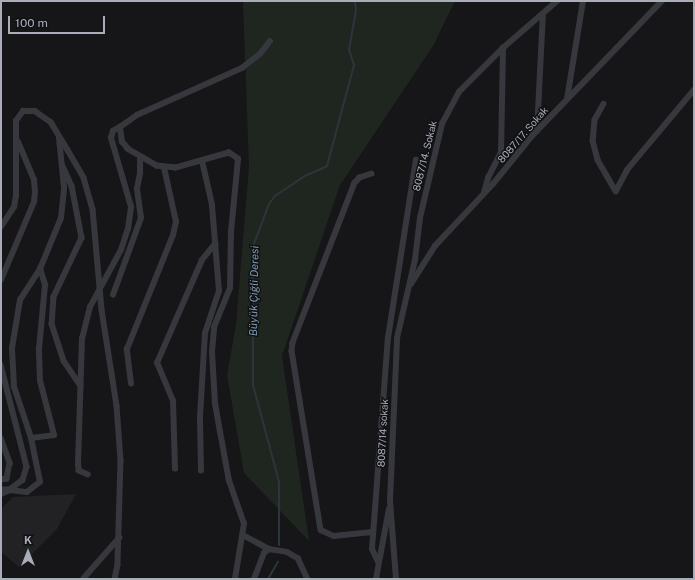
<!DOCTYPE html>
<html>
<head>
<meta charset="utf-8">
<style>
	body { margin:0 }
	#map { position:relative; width:695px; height:580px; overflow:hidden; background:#161618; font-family:"Public Sans",sans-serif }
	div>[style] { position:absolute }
	.built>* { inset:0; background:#222225 }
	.green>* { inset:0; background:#1e261f }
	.stream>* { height:2px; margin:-1px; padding:0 1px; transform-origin:1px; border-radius:1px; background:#2c353c }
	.minor>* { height:5.5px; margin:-2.75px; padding:0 2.75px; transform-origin:2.75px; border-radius:2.75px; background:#37383d }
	span { translate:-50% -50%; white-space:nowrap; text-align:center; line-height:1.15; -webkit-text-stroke:3px #111113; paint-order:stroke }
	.street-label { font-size:10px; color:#a8adb8 }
	.water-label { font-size:11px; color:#7f9bb3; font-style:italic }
	.frame { position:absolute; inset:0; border:2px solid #a8adb8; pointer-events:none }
	.north { position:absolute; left:8px; top:532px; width:40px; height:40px; -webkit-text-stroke:3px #111113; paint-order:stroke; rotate:0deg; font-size:11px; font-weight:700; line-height:16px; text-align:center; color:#a8adb8 }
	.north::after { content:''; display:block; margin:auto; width:14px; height:18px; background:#a8adb8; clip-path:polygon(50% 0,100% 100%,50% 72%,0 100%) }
	.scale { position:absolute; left:8px; top:16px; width:97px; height:18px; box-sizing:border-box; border:2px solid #a8adb8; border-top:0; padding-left:5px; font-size:12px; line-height:14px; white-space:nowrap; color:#a8adb8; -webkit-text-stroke:3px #111113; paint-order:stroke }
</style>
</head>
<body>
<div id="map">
	<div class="built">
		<i style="clip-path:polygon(76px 494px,57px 529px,19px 567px,1px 552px,1px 509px,13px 497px)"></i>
	</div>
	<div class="green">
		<i style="clip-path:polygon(243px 1px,455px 1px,433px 46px,340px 185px,282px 356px,309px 541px,244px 473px,227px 375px,236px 325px,249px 166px)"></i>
	</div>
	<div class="stream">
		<i style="left:279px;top:545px;width:63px;rotate:-90deg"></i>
		<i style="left:279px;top:482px;width:100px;rotate:-105deg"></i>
		<i style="left:253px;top:385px;width:139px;rotate:-90deg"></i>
		<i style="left:253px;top:246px;width:45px;rotate:-69.1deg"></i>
		<i style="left:269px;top:204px;width:10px;rotate:-53deg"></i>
		<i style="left:275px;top:196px;width:36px;rotate:-34deg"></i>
		<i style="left:305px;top:176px;width:24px;rotate:-24deg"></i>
		<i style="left:327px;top:166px;width:105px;rotate:-75deg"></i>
		<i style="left:354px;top:65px;width:16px;rotate:-108deg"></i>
		<i style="left:349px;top:50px;width:39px;rotate:-80deg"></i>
		<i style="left:356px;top:12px;width:11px;rotate:-95deg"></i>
		<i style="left:268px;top:579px;width:20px;rotate:-60deg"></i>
	</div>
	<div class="minor">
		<i style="left:567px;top:99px;width:99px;rotate:-80.7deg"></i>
		<i style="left:604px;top:104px;width:18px;rotate:119deg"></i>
		<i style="left:595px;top:120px;width:21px;rotate:95deg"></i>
		<i style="left:593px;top:141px;width:20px;rotate:75deg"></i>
		<i style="left:598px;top:160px;width:36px;rotate:60deg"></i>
		<i style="left:537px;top:131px;width:117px;rotate:-87.1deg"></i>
		<i style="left:63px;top:166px;width:22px;rotate:66deg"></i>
		<i style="left:72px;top:186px;width:53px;rotate:79.1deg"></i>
		<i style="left:82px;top:238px;width:65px;rotate:115.4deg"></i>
		<i style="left:54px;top:297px;width:27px;rotate:94deg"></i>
		<i style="left:52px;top:324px;width:39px;rotate:72deg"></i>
		<i style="left:64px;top:361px;width:30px;rotate:56deg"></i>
		<i style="left:372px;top:174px;width:13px;rotate:162deg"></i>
		<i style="left:360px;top:178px;width:7px;rotate:135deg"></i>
		<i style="left:355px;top:183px;width:172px;rotate:111.2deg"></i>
		<i style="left:293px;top:343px;width:8px;rotate:97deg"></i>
		<i style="left:292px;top:351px;width:181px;rotate:80.8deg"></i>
		<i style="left:321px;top:530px;width:14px;rotate:25deg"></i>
		<i style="left:334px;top:536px;width:38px;rotate:-6deg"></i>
		<i style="left:616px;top:191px;width:24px;rotate:-62deg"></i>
		<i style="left:627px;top:170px;width:104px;rotate:-50.1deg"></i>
		<i style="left:484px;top:193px;width:16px;rotate:-75deg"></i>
		<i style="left:488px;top:178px;width:28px;rotate:-63deg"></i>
		<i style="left:501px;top:153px;width:105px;rotate:-88.9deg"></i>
		<i style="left:1px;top:227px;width:24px;rotate:-57deg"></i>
		<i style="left:14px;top:207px;width:11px;rotate:-80deg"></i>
		<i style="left:16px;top:196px;width:75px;rotate:-90deg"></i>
		<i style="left:16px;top:121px;width:12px;rotate:-55deg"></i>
		<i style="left:23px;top:111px;width:12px"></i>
		<i style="left:35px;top:111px;width:19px;rotate:35deg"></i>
		<i style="left:51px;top:122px;width:33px;rotate:59deg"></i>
		<i style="left:68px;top:150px;width:32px;rotate:60deg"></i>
		<i style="left:84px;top:178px;width:32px;rotate:74deg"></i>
		<i style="left:93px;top:209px;width:101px;rotate:84.9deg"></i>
		<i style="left:102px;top:310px;width:97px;rotate:81.1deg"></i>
		<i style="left:117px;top:406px;width:55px;rotate:85.8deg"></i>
		<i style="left:121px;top:461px;width:104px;rotate:91.7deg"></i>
		<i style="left:118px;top:565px;width:14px;rotate:102deg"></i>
		<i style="left:1px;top:280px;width:85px;rotate:-67.1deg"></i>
		<i style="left:34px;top:202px;width:10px;rotate:-84deg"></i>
		<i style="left:35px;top:192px;width:12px;rotate:-95deg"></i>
		<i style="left:34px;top:180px;width:41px;rotate:-112.8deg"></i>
		<i style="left:411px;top:284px;width:45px;rotate:-57.7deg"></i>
		<i style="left:435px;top:246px;width:85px;rotate:-46.9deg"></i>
		<i style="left:493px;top:184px;width:62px;rotate:-50.9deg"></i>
		<i style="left:532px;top:136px;width:187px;rotate:-46.1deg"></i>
		<i style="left:113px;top:295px;width:82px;rotate:-70deg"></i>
		<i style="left:141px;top:218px;width:29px;rotate:-98deg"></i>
		<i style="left:137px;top:189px;width:16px;rotate:-79deg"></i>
		<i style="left:140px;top:173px;width:16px;rotate:-90deg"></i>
		<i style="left:1px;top:365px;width:105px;rotate:75.7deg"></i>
		<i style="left:27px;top:467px;width:14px;rotate:107deg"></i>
		<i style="left:23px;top:480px;width:16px;rotate:142deg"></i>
		<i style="left:10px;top:490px;width:9px;rotate:180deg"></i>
		<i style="left:131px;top:384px;width:35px;rotate:-97deg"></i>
		<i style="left:127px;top:349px;width:123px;rotate:-68deg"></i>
		<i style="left:173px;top:235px;width:13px;rotate:-77deg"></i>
		<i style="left:176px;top:222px;width:55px;rotate:-102.5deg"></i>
		<i style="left:1px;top:438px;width:27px;rotate:70deg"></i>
		<i style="left:10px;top:463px;width:16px;rotate:101deg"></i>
		<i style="left:7px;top:479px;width:6px;rotate:171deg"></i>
		<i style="left:31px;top:438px;width:23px;rotate:-7deg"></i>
		<i style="left:54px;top:435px;width:56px;rotate:-104.5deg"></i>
		<i style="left:40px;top:381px;width:32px;rotate:-92deg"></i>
		<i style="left:39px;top:349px;width:64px;rotate:-84.6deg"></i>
		<i style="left:45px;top:285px;width:17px;rotate:-107deg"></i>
		<i style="left:175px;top:469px;width:68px;rotate:-91.7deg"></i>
		<i style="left:173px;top:401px;width:41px;rotate:-112.8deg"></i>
		<i style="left:157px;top:363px;width:112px;rotate:-66.4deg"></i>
		<i style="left:202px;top:260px;width:21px;rotate:-51deg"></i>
		<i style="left:201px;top:471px;width:54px;rotate:-91.1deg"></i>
		<i style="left:200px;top:417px;width:84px;rotate:-86.6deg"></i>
		<i style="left:205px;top:333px;width:44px;rotate:-71.6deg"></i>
		<i style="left:219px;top:291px;width:86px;rotate:-94.7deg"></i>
		<i style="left:212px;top:205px;width:45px;rotate:-102.8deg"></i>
		<i style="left:88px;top:475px;width:10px;rotate:-156deg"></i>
		<i style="left:79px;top:471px;width:6px;rotate:-99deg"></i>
		<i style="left:78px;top:465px;width:126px;rotate:-88.2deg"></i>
		<i style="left:82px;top:339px;width:33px;rotate:-76deg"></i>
		<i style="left:90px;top:307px;width:65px;rotate:-61.5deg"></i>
		<i style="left:121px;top:250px;width:22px;rotate:-72deg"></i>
		<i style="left:128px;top:229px;width:22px;rotate:-82deg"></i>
		<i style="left:131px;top:207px;width:72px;rotate:-106.2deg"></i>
		<i style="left:111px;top:138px;width:7px;rotate:-74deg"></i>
		<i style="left:113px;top:131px;width:8px;rotate:-30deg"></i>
		<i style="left:1px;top:494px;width:10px;rotate:-24deg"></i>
		<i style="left:10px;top:490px;width:17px;rotate:7deg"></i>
		<i style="left:27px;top:492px;width:16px;rotate:-38deg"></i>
		<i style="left:40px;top:482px;width:45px;rotate:-101.6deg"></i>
		<i style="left:31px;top:438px;width:54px;rotate:-108.4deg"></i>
		<i style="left:14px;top:387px;width:39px;rotate:-93deg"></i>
		<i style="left:12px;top:348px;width:49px;rotate:-80.5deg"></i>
		<i style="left:20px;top:300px;width:37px;rotate:-57deg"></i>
		<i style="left:40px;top:269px;width:55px;rotate:-67.6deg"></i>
		<i style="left:61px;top:218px;width:30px;rotate:-84deg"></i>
		<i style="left:64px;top:188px;width:50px;rotate:-95.7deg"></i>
		<i style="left:243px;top:535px;width:30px;rotate:28deg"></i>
		<i style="left:378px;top:562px;width:14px;rotate:-115deg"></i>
		<i style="left:372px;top:549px;width:212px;rotate:-85.7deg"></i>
		<i style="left:388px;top:338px;width:180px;rotate:-81.1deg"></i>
		<i style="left:83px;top:579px;width:55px;rotate:-48.7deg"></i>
		<i style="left:235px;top:579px;width:56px;rotate:-80.7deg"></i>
		<i style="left:244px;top:524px;width:46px;rotate:-109.2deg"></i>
		<i style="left:229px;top:481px;width:50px;rotate:-100.4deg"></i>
		<i style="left:220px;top:432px;width:28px;rotate:-100deg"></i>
		<i style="left:215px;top:404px;width:52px;rotate:-93.3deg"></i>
		<i style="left:212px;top:352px;width:25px;rotate:-85deg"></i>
		<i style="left:214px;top:327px;width:42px;rotate:-67.7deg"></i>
		<i style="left:230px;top:288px;width:56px;rotate:-89deg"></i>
		<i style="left:231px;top:232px;width:73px;rotate:-84.5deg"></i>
		<i style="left:238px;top:159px;width:11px;rotate:-146deg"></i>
		<i style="left:229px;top:153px;width:55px;rotate:164.2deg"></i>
		<i style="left:176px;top:168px;width:19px;rotate:-174deg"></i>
		<i style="left:157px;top:166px;width:34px;rotate:-150deg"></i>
		<i style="left:128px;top:149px;width:9px;rotate:-131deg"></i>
		<i style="left:122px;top:142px;width:15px;rotate:-98deg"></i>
		<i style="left:120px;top:127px;width:21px;rotate:-35deg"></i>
		<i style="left:137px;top:115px;width:115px;rotate:-24.1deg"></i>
		<i style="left:242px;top:68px;width:23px;rotate:-38deg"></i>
		<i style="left:260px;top:54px;width:16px;rotate:-52deg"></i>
		<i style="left:254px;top:579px;width:28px;rotate:-69deg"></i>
		<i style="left:264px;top:553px;width:6px;rotate:-39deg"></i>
		<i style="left:269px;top:549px;width:18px;rotate:9deg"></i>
		<i style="left:287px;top:552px;width:13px;rotate:29deg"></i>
		<i style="left:298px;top:558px;width:23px;rotate:65deg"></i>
		<i style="left:376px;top:579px;width:71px;rotate:-79.5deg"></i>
		<i style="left:396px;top:579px;width:78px;rotate:-94.4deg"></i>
		<i style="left:390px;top:501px;width:163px;rotate:-87.5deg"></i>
		<i style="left:397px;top:338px;width:80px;rotate:-77deg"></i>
		<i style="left:415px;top:260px;width:42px;rotate:-83.2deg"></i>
		<i style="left:420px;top:218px;width:97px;rotate:-76.8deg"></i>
		<i style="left:442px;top:124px;width:36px;rotate:-62deg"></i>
		<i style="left:459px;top:92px;width:62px;rotate:-45deg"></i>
		<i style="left:503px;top:48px;width:72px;rotate:-41deg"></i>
	</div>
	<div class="street-label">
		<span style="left:523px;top:135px;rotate:-49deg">8087/17. Sokak</span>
		<span style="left:425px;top:156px;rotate:-76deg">8087/14. Sokak</span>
		<span style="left:383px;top:433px;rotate:-87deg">8087/14 sokak</span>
	</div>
	<div class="water-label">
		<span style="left:254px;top:291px;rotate:-89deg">Büyük Çiğli Deresi</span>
	</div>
	<div class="frame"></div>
	<div class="north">K</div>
	<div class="scale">100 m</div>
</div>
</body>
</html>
